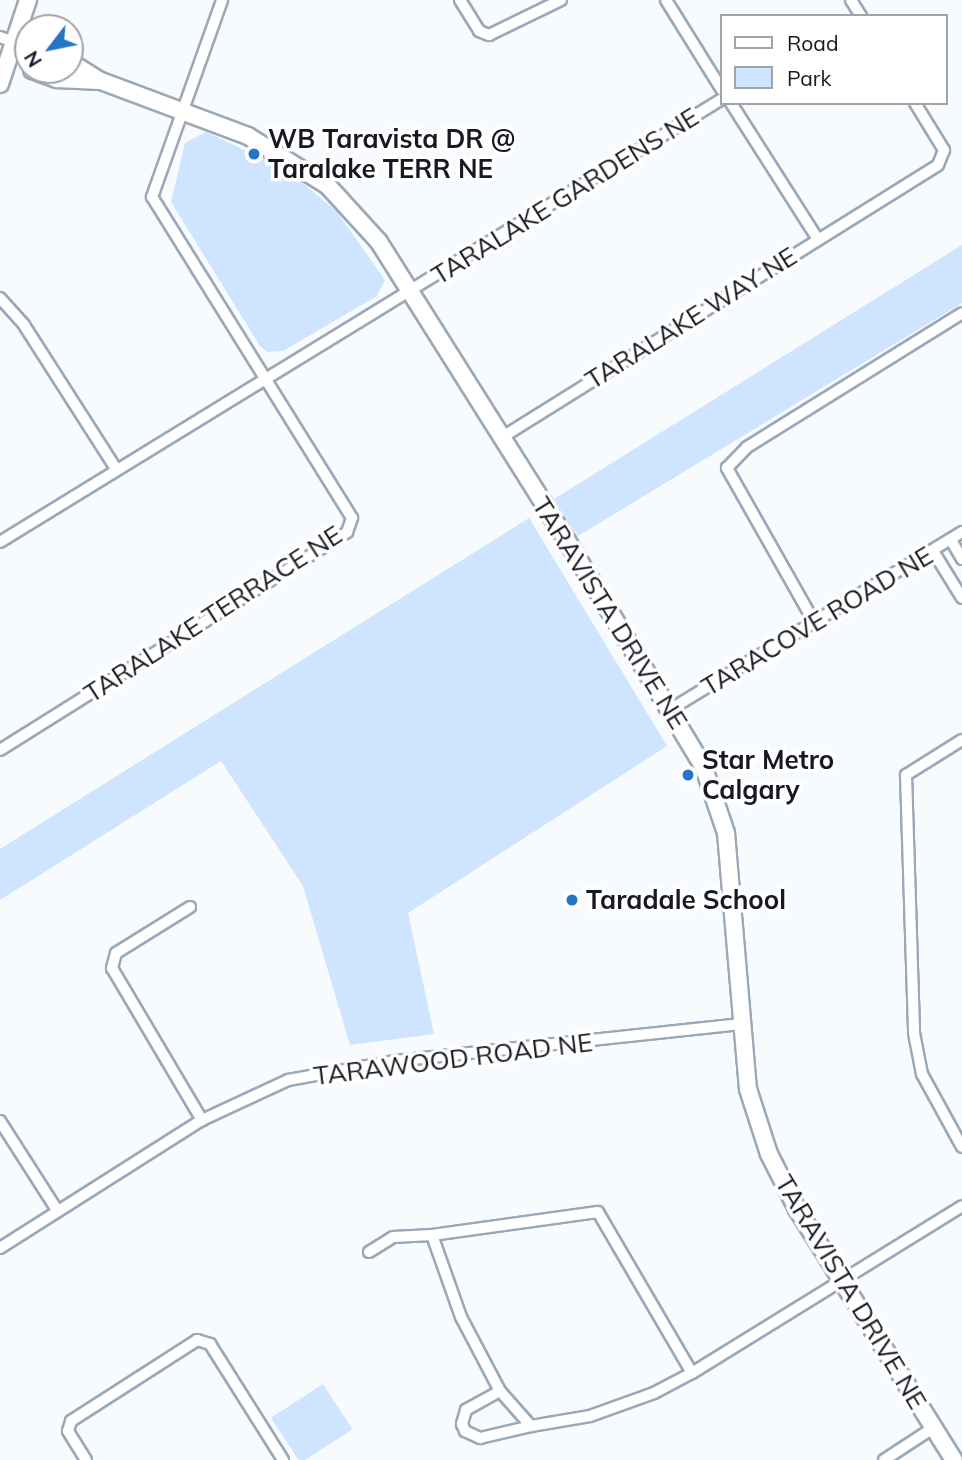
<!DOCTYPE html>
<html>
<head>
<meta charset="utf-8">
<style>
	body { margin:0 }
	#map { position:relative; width:962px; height:1460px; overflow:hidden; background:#f8fbfe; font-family:Mulish,sans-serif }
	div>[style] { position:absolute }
	.green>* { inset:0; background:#cee4ff; transform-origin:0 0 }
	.roads { filter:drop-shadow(2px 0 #9ba8b7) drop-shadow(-2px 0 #9ba8b7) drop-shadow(0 2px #9ba8b7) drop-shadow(0 -2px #9ba8b7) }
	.street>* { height:10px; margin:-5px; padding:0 5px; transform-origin:5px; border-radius:5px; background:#fff }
	.secondary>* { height:16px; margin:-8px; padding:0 8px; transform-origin:8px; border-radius:8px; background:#fff }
	.dots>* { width:19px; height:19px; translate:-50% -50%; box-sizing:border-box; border:4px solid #fff; border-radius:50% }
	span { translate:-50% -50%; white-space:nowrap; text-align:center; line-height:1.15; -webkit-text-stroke:7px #fff; paint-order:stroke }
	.poi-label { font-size:26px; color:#161a20; font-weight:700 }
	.left { translate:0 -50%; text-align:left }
	.street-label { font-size:26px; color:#161a20 }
	.legend { position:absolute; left:720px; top:14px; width:228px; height:91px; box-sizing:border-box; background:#fff; border:2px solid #a2a3a6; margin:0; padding:9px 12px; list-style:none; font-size:21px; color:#161a20 }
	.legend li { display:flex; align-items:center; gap:14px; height:35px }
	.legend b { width:35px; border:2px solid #a2a3a6 }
	.north { position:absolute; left:14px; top:14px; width:70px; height:70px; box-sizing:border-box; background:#fff; border:2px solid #a2a3a6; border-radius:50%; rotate:238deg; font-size:19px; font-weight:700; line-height:28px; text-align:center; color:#161a20 }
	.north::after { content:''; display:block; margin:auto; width:24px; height:32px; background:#2774c4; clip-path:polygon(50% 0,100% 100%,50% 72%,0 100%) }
</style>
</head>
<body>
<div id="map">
	<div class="green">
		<i style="clip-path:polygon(206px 132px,286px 169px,337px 212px,385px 280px,377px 296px,283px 351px,267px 352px,260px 346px,171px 202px,185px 143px)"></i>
		<i style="clip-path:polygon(962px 245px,962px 303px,578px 536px,554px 499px)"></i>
		<i style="clip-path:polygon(529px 518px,667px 746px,408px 913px,434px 1034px,350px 1045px,303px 886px,221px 761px,0 900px,0 849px)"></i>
		<i style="left:323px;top:1384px;width:54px;height:62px;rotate:57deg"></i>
	</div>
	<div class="roads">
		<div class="street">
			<i style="left:460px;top:0;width:36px;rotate:58deg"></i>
			<i style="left:479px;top:31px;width:11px;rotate:22deg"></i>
			<i style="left:489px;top:35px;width:80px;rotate:-25.9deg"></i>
			<i style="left:666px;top:0;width:106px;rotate:58.1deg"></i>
			<i style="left:851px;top:0;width:19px;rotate:58deg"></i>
			<i style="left:0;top:37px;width:15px;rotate:20deg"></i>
			<i style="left:731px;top:103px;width:160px;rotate:57.5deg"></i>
			<i style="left:0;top:298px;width:36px;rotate:48deg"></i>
			<i style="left:24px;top:325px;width:171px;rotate:57.4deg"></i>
			<i style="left:501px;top:438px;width:515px;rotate:-31.99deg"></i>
			<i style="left:938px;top:165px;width:16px;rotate:-68deg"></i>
			<i style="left:944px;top:150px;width:55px;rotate:-121.7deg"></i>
			<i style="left:951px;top:540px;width:22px;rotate:60deg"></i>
			<i style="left:0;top:542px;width:847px;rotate:-31.53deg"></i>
			<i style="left:933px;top:551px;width:55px;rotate:58.3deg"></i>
			<i style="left:813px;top:620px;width:175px;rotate:-119.5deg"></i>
			<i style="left:727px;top:468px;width:29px;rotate:-46deg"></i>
			<i style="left:747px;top:447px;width:253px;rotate:-31.9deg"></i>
			<i style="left:671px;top:709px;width:341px;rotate:-31.3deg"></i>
			<i style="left:962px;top:740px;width:66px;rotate:148deg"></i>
			<i style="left:906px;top:775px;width:258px;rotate:88.2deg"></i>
			<i style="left:914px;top:1033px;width:42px;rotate:79deg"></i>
			<i style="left:922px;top:1074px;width:83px;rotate:61.3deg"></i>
			<i style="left:0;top:750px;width:410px;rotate:-32.1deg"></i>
			<i style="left:347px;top:532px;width:15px;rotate:-70deg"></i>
			<i style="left:352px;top:518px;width:378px;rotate:-121.9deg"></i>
			<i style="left:152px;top:197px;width:209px;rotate:-70.4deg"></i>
			<i style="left:190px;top:907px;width:87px;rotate:148.1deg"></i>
			<i style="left:116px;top:953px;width:16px;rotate:105deg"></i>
			<i style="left:112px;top:968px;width:177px;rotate:59.4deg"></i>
			<i style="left:0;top:1121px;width:106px;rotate:57.4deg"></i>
			<i style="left:0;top:1248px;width:239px;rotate:-32.4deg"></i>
			<i style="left:202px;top:1120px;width:95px;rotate:-24.9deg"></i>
			<i style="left:288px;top:1080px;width:109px;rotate:-10.1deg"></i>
			<i style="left:395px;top:1061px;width:348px;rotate:-6.1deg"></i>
			<i style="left:369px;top:1252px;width:28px;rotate:-32deg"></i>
			<i style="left:393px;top:1237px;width:39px;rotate:-3deg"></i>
			<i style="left:692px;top:1373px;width:186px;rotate:-120.3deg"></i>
			<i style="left:598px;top:1212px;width:168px;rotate:172.1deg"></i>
			<i style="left:432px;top:1235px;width:87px;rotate:70.5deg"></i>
			<i style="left:461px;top:1317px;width:84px;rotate:62.2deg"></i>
			<i style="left:500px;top:1391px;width:47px;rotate:48.5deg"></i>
			<i style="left:531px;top:1426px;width:60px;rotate:-9.6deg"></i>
			<i style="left:590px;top:1416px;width:68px;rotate:-19.8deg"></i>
			<i style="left:654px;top:1393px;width:43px;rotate:-27.8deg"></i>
			<i style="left:692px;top:1373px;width:317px;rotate:-31.7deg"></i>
			<i style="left:500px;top:1391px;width:39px;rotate:151deg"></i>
			<i style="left:466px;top:1410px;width:15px;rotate:106deg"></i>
			<i style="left:462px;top:1424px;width:8px;rotate:67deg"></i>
			<i style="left:465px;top:1431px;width:17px;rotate:25deg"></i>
			<i style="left:480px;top:1438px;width:52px;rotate:-13.2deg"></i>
			<i style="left:86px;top:1460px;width:34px;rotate:-122deg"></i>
			<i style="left:68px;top:1431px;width:10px;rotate:-73deg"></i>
			<i style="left:71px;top:1421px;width:150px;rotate:-32.7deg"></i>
			<i style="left:197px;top:1340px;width:14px;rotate:17deg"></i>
			<i style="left:210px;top:1344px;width:137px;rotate:57.8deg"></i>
			<i style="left:884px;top:1460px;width:59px;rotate:-33.1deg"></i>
		</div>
		<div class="secondary">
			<i style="left:70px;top:62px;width:36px;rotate:32deg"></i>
			<i style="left:101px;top:81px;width:157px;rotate:20.5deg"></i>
			<i style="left:248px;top:136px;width:94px;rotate:32deg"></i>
			<i style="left:328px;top:186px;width:76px;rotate:47.7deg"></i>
			<i style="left:379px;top:242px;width:339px;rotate:57.8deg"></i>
			<i style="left:560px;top:529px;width:279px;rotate:58.9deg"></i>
			<i style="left:704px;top:768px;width:69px;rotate:71.3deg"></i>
			<i style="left:726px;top:833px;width:257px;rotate:85.1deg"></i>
			<i style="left:748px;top:1089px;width:68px;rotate:72.1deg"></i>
			<i style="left:769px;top:1154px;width:62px;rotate:63deg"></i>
			<i style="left:797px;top:1209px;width:296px;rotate:58deg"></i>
			<i style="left:32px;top:70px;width:27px;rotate:20deg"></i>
			<i style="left:57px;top:79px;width:42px;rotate:2.7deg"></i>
			<i style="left:0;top:84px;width:89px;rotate:-71.6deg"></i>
		</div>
	</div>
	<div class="dots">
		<i style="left:254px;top:154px;background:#2774c4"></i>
		<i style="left:688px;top:775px;background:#2774c4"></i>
		<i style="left:572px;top:900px;background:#2774c4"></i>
	</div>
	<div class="poi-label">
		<span class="left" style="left:268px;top:154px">WB Taravista DR @<br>Taralake TERR NE</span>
		<span class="left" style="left:702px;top:775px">Star Metro<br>Calgary</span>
		<span class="left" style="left:586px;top:900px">Taradale School</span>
	</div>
	<div class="street-label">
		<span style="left:565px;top:196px;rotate:-32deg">TARALAKE GARDENS NE</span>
		<span style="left:691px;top:318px;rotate:-32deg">TARALAKE WAY NE</span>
		<span style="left:610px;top:613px;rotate:58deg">TARAVISTA DRIVE NE</span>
		<span style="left:213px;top:614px;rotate:-33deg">TARALAKE TERRACE NE</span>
		<span style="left:817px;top:621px;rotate:-31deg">TARACOVE ROAD NE</span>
		<span style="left:453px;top:1059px;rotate:-7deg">TARAWOOD ROAD NE</span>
		<span style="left:851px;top:1292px;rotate:59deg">TARAVISTA DRIVE NE</span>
	</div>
	<ul class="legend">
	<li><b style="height:9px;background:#fff"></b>Road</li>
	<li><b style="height:19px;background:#cee4ff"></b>Park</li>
	</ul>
	<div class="north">N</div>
</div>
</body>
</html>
